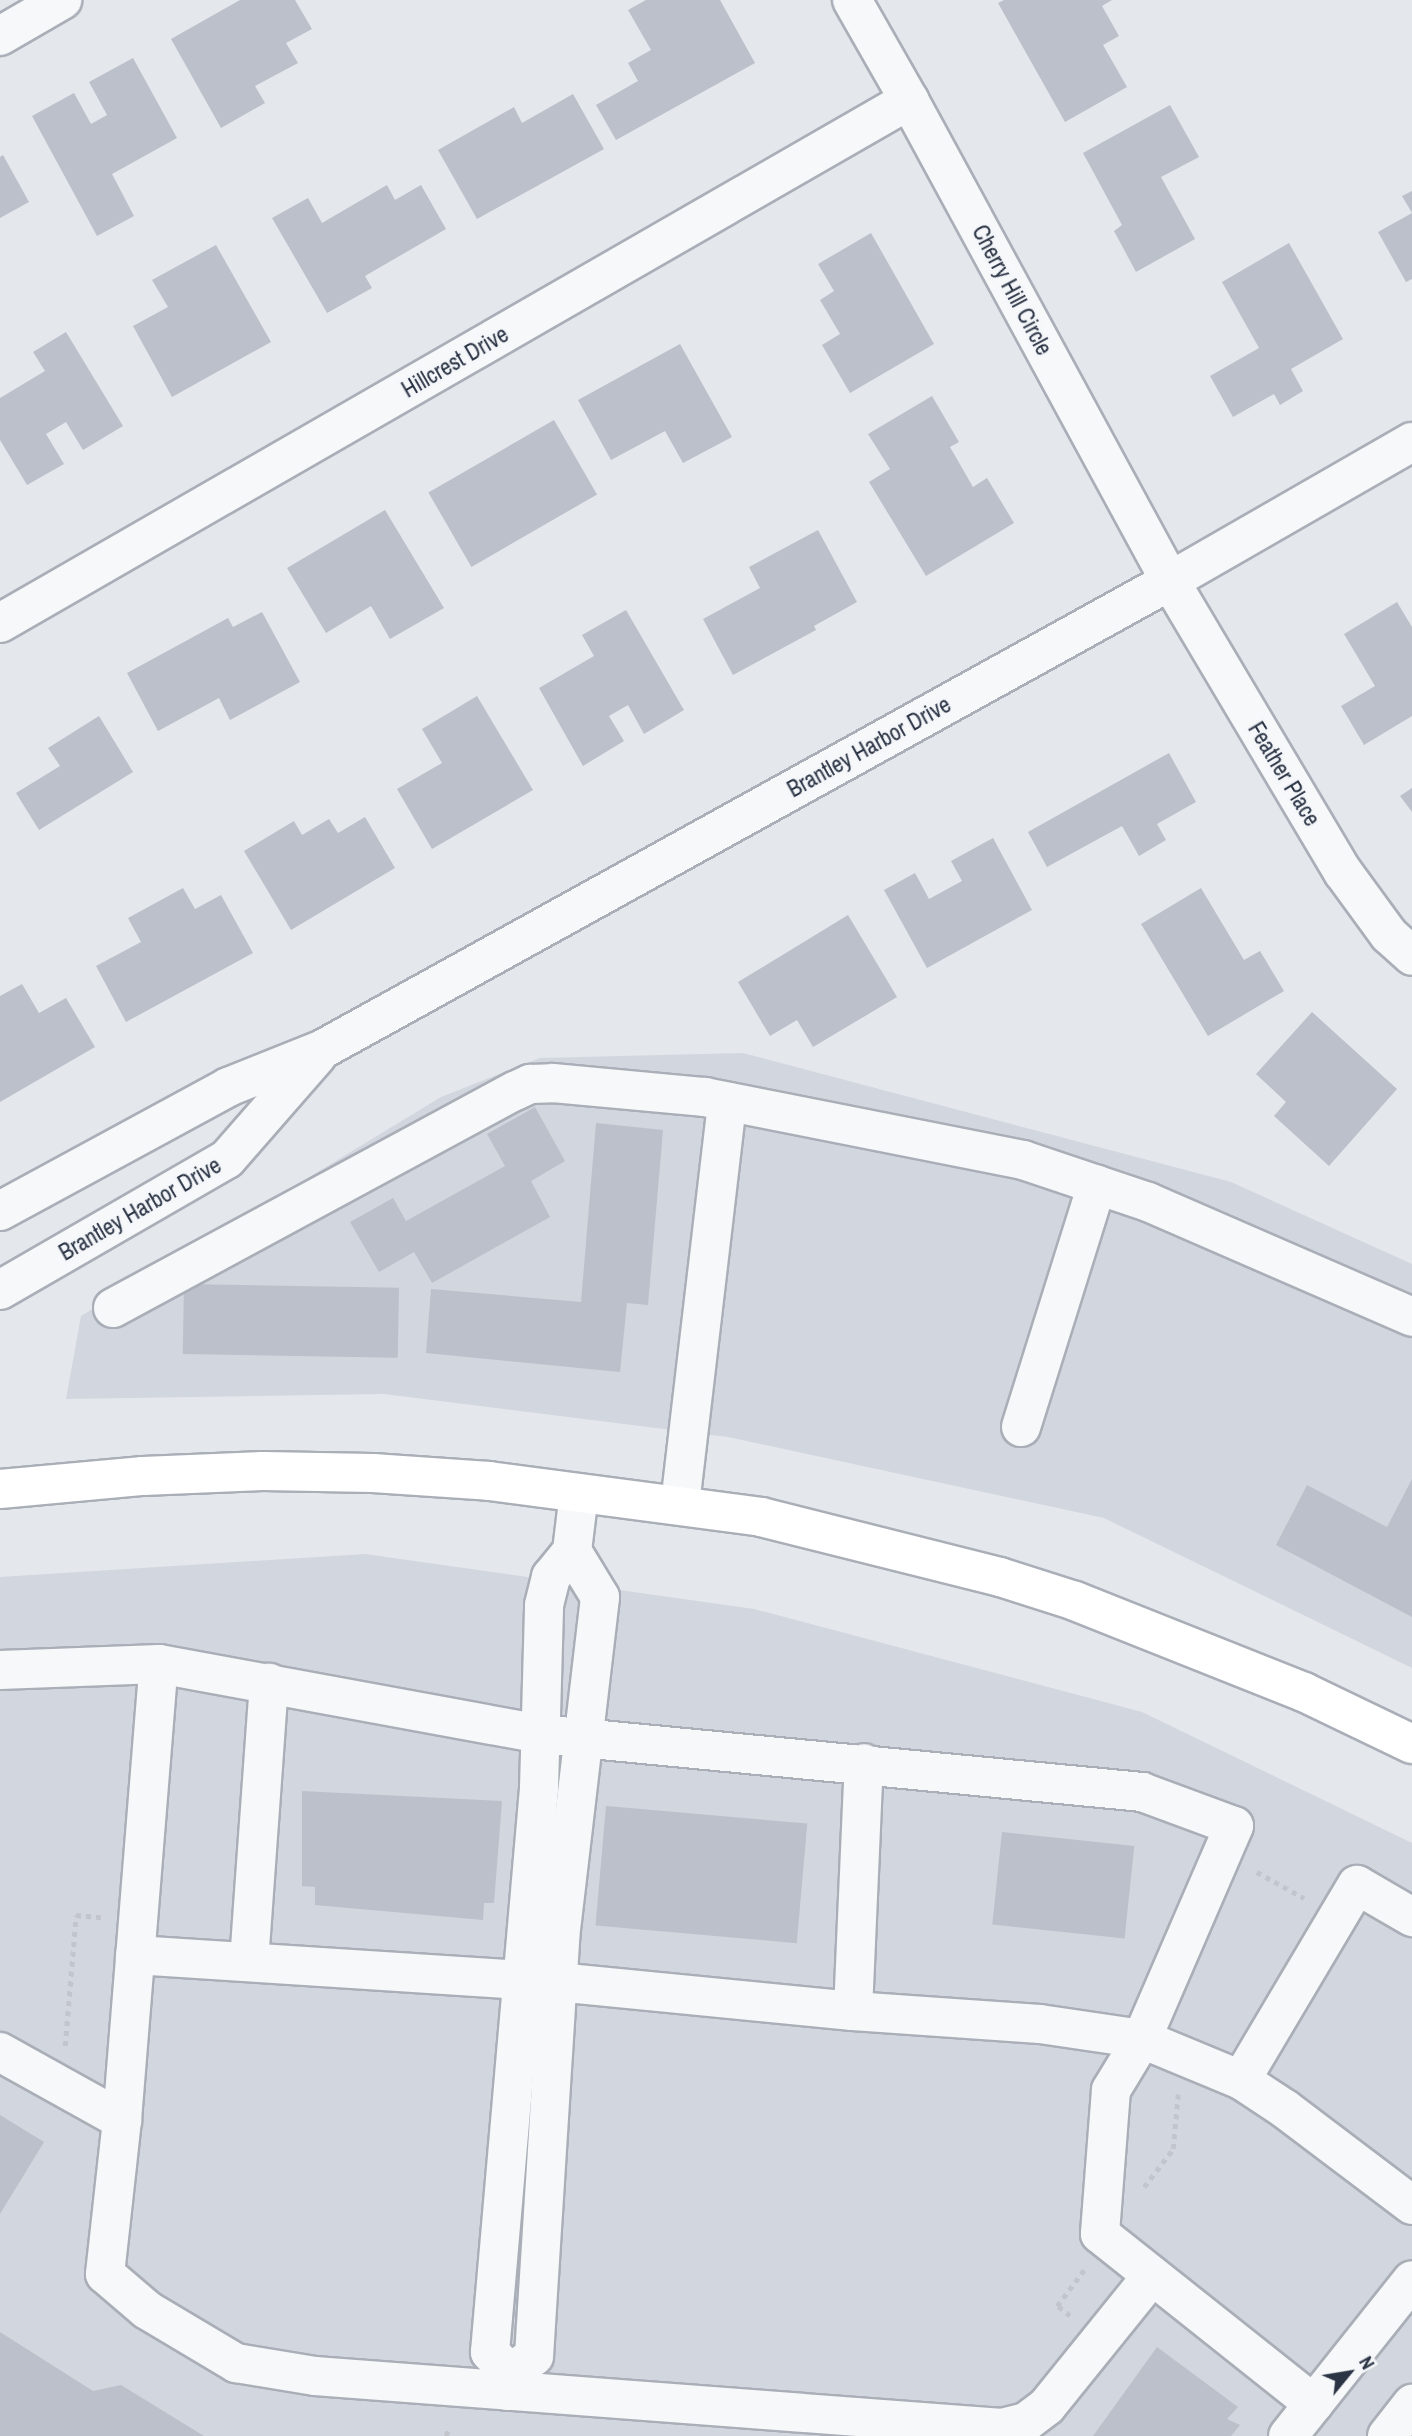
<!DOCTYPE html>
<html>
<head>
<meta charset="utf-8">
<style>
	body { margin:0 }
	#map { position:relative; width:1412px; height:2436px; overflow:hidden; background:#e4e7ec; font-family:"Archivo Narrow",sans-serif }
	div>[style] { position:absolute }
	.built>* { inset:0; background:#d2d6de }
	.building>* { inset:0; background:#bbc0ca; transform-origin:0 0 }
	.path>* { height:4.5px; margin-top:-2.25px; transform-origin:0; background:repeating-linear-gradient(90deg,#c2c5cb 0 5px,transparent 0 10px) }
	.roads { filter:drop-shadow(2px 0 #a9aeb7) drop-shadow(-2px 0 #a9aeb7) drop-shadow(0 2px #a9aeb7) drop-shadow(0 -2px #a9aeb7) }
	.minor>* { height:38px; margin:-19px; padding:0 19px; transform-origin:19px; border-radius:19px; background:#f7f8fa }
	.major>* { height:38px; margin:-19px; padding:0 19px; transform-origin:19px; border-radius:19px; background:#fff }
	span { translate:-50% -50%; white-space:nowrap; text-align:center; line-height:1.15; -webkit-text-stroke:5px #f4f6f9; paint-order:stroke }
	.street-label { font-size:23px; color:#2b3445 }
	.north { position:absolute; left:1314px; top:2338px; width:70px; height:70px; -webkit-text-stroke:5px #f4f6f9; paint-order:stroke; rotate:60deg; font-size:19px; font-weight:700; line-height:28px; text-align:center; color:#2b3445 }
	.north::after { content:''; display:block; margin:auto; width:24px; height:32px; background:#2b3445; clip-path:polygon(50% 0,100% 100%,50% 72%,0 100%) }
</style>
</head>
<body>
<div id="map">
	<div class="built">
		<i style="clip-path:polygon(743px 1053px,1231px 1182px,1412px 1264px,1412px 1668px,1104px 1518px,728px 1437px,384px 1394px,66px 1399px,81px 1316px,441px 1097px,540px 1058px)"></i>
		<i style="clip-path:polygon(365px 1554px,754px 1609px,1142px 1712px,1412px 1843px,1412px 2436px,0 2436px,0 1577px)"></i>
	</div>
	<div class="building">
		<i style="clip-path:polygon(240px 0,295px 0,312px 29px,286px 43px,298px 63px,255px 86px,265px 103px,221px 128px,171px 39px)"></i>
		<i style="clip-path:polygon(646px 0,720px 0,755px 63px,616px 140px,596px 105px,638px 81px,628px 63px,651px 50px,628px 10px)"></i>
		<i style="clip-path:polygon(1004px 0,1112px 0,1102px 6px,1119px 36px,1103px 45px,1127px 87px,1065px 122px,998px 3px)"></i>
		<i style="clip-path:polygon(133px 58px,177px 138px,112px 174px,134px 216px,97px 236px,32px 116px,74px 93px,91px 124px,107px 115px,89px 82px)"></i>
		<i style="clip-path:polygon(573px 94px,604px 149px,477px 219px,438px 150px,514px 107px,522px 123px)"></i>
		<i style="clip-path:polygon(1170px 105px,1199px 157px,1161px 177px,1195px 239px,1136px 272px,1114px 231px,1122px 225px,1083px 153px)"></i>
		<i style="clip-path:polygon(3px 155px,29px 202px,0 218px,0 157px)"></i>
		<i style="clip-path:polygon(387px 185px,395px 200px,421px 185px,446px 229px,365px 276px,372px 288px,327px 313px,272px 218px,308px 198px,322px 223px)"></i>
		<i style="clip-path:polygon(1412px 191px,1412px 213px,1402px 196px)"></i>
		<i style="clip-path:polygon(1412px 213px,1412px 279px,1406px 282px,1378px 232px)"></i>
		<i style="clip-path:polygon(871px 233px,934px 344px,850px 393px,822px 345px,840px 334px,820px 300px,834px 291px,818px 264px)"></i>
		<i style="clip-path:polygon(1289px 243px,1343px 339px,1291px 369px,1303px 391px,1280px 405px,1274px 394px,1233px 417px,1210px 376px,1259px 348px,1222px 282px)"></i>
		<i style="clip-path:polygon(216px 245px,271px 342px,172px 397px,133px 326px,168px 307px,152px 280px)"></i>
		<i style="clip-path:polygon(66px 332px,123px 426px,83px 450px,66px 422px,46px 434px,64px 464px,27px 485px,0 440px,0 398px,45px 371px,33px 352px)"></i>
		<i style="clip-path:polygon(680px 344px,732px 437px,683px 463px,665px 431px,611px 460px,578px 400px)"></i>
		<i style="clip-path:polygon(932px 396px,959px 442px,950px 447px,973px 487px,987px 478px,1014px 523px,926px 576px,869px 482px,890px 469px,868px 434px)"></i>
		<i style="left:554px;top:420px;width:86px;height:145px;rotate:60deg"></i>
		<i style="clip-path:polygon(385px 510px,444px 608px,390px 639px,371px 606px,326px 633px,287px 568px)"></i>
		<i style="clip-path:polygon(818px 530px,857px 602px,814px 626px,816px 630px,733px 675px,703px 619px,760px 588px,749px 567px)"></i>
		<i style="clip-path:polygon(1397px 602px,1412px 627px,1412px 716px,1364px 745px,1341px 706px,1375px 686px,1344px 634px)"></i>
		<i style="clip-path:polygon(626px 610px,684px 710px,644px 734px,628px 705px,609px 716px,624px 741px,583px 766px,539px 688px,594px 656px,582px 635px)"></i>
		<i style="clip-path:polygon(262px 612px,300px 682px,230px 720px,219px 698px,158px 731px,127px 673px,228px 618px,233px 627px)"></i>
		<i style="clip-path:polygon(477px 696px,533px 790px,432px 849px,397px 789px,442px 763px,422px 729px)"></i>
		<i style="clip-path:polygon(99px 716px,133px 772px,39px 830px,16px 793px,60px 766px,48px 748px)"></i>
		<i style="clip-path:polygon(1169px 753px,1196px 802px,1157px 824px,1166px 840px,1139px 856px,1122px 826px,1047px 867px,1028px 832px)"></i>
		<i style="clip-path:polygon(1412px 788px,1412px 812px,1400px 796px)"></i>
		<i style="clip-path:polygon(365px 817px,395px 868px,291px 930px,244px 851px,294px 821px,302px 835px,329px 819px,338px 833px)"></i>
		<i style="clip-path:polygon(993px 838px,1032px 910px,927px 968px,884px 890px,915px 873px,929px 899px,962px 881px,951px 861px)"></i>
		<i style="clip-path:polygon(183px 888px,195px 909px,221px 895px,253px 953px,126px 1022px,96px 966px,141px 942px,128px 918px)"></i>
		<i style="clip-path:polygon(1201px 888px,1244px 960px,1260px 951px,1284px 991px,1208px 1036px,1141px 924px)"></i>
		<i style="clip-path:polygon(848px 915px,897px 997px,813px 1047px,797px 1020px,770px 1036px,738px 982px)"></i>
		<i style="clip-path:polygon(22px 984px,39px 1013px,66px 998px,95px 1047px,0 1102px,0 996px)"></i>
		<i style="clip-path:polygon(1312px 1012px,1397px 1089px,1329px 1166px,1274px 1116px,1286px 1102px,1256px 1074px)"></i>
		<i style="clip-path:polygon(535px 1107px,565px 1161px,531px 1181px,550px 1217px,432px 1283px,414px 1252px,379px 1272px,350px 1222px,393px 1198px,406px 1221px,505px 1166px,487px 1134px)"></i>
		<i style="clip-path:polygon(596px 1123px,663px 1130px,648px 1305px,627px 1303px,620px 1372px,426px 1353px,431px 1289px,581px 1302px)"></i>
		<i style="left:184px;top:1284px;width:215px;height:70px;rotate:1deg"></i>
		<i style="clip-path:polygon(1412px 1479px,1412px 1617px,1276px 1545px,1307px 1485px,1387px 1527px)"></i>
		<i style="clip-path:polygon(302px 1791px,502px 1801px,494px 1903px,484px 1903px,483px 1920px,315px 1905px,315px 1887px,302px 1886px)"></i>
		<i style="left:606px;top:1806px;width:202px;height:120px;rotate:5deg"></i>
		<i style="left:1002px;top:1832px;width:133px;height:93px;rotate:6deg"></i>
		<i style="clip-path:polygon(0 2115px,44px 2142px,0 2214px)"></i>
		<i style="clip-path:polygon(0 2332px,93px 2391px,121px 2385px,204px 2436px,0 2436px)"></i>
		<i style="clip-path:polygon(1157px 2347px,1238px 2407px,1227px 2419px,1240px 2425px,1231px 2436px,1093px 2436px)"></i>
	</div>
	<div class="path">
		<i style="left:1257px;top:1872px;width:54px;rotate:29deg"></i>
		<i style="left:65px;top:2046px;width:131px;rotate:-85.2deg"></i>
		<i style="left:76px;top:1915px;width:25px;rotate:5deg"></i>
		<i style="left:1144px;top:2187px;width:48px;rotate:-52.7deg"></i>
		<i style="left:1173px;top:2149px;width:55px;rotate:-84.8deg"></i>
		<i style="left:1070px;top:2316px;width:16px;rotate:-142deg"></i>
		<i style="left:1057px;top:2306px;width:45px;rotate:-53.1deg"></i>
		<i style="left:446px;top:2436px;width:10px;rotate:-73deg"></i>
	</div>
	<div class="roads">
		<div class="minor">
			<i style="left:852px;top:0;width:115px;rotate:60.3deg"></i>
			<i style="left:909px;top:100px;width:547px;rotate:61.51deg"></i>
			<i style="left:1170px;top:581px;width:339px;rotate:59.3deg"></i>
			<i style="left:1343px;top:872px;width:78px;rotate:53.9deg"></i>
			<i style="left:1389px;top:935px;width:31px;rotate:42deg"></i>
			<i style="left:0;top:36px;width:72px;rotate:-30.1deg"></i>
			<i style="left:0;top:623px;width:1049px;rotate:-29.91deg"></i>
			<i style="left:0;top:1211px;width:260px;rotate:-28.5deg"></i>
			<i style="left:228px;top:1087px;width:102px;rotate:-21.8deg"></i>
			<i style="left:323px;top:1049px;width:968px;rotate:-28.92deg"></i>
			<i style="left:1170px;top:581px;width:279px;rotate:-29.9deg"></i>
			<i style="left:0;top:1290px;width:262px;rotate:-30deg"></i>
			<i style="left:227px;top:1159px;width:137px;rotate:-48.9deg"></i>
			<i style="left:113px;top:1308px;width:457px;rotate:-28.4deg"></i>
			<i style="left:515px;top:1091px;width:17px;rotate:-25deg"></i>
			<i style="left:530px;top:1084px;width:23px;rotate:-2deg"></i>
			<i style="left:553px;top:1083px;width:153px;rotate:5.3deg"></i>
			<i style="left:705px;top:1097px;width:324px;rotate:11.2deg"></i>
			<i style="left:1023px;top:1160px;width:132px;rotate:18.6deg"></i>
			<i style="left:1148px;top:1202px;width:288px;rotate:23.5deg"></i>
			<i style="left:1021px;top:1427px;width:254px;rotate:-72.6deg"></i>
			<i style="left:680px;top:1504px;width:405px;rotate:-83.3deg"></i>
			<i style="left:0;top:1670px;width:159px;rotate:-2.2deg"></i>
			<i style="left:159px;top:1664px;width:386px;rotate:10.4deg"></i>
			<i style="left:539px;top:1734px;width:606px;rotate:5.49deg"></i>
			<i style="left:1142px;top:1792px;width:98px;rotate:20.3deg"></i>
			<i style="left:1234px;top:1826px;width:232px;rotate:113.4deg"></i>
			<i style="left:1142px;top:2039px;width:60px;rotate:121.3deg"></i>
			<i style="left:1111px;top:2090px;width:144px;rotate:94.4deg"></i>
			<i style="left:1100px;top:2234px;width:273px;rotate:38.5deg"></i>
			<i style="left:135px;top:1955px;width:423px;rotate:3.7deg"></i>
			<i style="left:557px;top:1982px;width:297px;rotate:5.6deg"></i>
			<i style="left:853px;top:2011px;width:187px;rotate:4deg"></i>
			<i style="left:1040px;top:2024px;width:103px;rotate:8.4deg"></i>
			<i style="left:1142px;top:2039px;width:107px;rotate:22.5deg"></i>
			<i style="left:1241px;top:2080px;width:227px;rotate:-59.3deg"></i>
			<i style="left:1357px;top:1885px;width:64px;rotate:30.2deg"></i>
			<i style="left:249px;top:1962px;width:280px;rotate:-85.9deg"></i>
			<i style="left:853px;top:2011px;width:248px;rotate:-87.5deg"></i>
			<i style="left:0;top:2052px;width:140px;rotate:29.1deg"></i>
			<i style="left:122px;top:2120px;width:155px;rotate:96.3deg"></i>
			<i style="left:105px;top:2274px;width:55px;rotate:40.6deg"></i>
			<i style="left:147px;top:2310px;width:104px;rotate:30.8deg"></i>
			<i style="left:236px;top:2363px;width:80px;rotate:9.3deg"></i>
			<i style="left:315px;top:2376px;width:689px;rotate:4.33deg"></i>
			<i style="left:1002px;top:2428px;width:25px;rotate:-14deg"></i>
			<i style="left:1026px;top:2422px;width:26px;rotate:-37deg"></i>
			<i style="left:1047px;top:2406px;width:167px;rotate:-51.1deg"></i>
			<i style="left:1241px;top:2080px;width:53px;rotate:33.4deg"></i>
			<i style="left:1285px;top:2109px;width:159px;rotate:37.1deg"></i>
			<i style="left:122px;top:2120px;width:457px;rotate:-85.4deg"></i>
			<i style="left:510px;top:2373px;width:29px;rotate:-35deg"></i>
			<i style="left:534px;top:2356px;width:419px;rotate:-86.4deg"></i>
			<i style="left:560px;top:1938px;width:343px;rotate:-83.3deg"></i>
			<i style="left:600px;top:1597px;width:54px;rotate:-121.3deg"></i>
			<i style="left:508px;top:2391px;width:18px;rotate:-84deg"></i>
			<i style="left:510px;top:2373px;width:29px;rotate:-134deg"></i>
			<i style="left:490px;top:2352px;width:566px;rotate:-85.03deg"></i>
			<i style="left:539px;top:1788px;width:183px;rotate:-88.4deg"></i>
			<i style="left:544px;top:1605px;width:29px;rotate:-76deg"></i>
			<i style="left:551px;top:1577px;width:33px;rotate:-51deg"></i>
			<i style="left:572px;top:1551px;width:58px;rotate:-83.1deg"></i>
			<i style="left:1288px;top:2436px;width:199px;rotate:-51.5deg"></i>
			<i style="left:1387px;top:2436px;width:41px;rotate:-52deg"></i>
		</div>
		<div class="major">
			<i style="left:0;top:1489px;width:144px;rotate:-5.2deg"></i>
			<i style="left:143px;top:1476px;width:120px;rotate:-2.4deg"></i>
			<i style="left:263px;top:1471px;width:110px;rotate:1deg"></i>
			<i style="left:373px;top:1473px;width:116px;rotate:3.9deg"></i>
			<i style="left:489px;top:1481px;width:274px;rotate:7.5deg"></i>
			<i style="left:761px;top:1517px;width:246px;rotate:14.1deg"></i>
			<i style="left:1000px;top:1577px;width:79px;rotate:17.7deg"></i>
			<i style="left:1075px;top:1601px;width:246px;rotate:21.7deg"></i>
			<i style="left:1304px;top:1692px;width:120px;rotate:25.7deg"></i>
		</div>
	</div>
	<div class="street-label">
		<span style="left:1012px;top:290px;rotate:62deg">Cherry Hill Circle</span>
		<span style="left:455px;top:362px;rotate:-30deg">Hillcrest Drive</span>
		<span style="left:869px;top:747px;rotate:-29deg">Brantley Harbor Drive</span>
		<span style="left:1284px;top:774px;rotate:59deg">Feather Place</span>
		<span style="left:140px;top:1209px;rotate:-30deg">Brantley Harbor Drive</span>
	</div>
	<div class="north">N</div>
</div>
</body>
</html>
